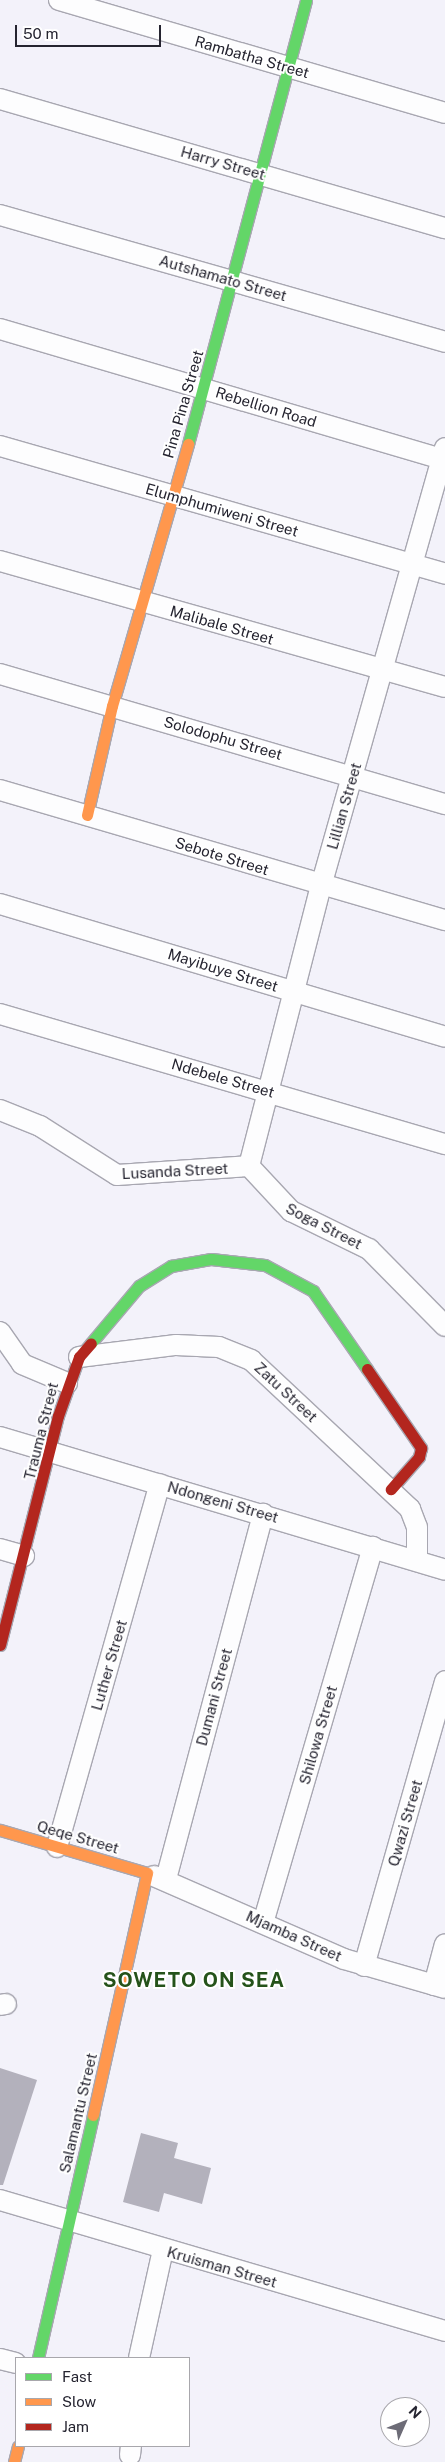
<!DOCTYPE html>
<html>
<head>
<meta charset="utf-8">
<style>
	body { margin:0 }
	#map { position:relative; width:445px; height:2462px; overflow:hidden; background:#f3f2fa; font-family:"Public Sans",sans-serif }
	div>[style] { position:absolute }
	.building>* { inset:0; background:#b3b1bc }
	.roads { filter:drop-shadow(1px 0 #a8a7b1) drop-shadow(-1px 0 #a8a7b1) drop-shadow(0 1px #a8a7b1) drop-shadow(0 -1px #a8a7b1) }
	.street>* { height:20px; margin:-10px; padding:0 10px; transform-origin:10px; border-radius:10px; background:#fdfdfe }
	.fast>* { height:11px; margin:-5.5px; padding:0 5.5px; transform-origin:5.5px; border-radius:5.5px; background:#63d668 }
	.slow>* { height:11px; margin:-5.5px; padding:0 5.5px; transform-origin:5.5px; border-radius:5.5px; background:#ff974d }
	.jam>* { height:11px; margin:-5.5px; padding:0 5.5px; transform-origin:5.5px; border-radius:5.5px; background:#b3261e }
	span { translate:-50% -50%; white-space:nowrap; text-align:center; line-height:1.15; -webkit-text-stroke:4px #fff; paint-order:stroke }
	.street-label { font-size:15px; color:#252430 }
	.district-label { font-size:20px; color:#25531a; font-weight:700; letter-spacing:1px }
	.legend { position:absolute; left:15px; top:2357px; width:175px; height:90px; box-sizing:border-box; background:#fff; border:1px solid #a8a7ac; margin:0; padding:6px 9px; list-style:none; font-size:15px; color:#252430 }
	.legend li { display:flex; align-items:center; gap:10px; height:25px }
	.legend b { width:25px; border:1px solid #a8a7ac }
	.north { position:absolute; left:380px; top:2397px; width:50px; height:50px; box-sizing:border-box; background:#fff; border:1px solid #a8a7ac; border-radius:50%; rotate:46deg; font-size:14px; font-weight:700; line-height:20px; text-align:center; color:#252430 }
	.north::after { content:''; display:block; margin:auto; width:18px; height:22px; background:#6d6c77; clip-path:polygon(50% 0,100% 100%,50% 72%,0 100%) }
	.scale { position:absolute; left:15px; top:25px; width:146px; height:22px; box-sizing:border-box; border:2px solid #252430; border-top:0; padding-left:6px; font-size:15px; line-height:18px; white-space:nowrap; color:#252430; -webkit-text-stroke:4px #fff; paint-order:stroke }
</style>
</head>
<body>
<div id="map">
	<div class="building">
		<i style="clip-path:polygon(0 2068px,37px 2080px,3px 2185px,0 2185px)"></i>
		<i style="clip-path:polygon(141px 2133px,178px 2143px,174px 2158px,211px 2168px,202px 2204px,164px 2193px,159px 2212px,123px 2202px)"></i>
	</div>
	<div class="roads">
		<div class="street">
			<i style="left:59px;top:0;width:402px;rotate:16.3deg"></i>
			<i style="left:0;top:99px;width:463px;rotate:16.2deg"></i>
			<i style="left:0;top:215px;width:463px;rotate:15.9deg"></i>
			<i style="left:0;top:329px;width:464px;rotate:16.4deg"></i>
			<i style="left:0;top:446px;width:463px;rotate:16deg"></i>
			<i style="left:0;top:561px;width:462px;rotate:15.8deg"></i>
			<i style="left:0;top:674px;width:464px;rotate:16.3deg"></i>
			<i style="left:0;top:790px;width:464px;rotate:16.3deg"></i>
			<i style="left:0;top:904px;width:464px;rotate:16.6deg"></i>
			<i style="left:0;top:1014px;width:464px;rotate:16.3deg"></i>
			<i style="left:0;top:1110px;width:43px;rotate:21.8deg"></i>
			<i style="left:40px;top:1126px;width:91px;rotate:32.5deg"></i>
			<i style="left:117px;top:1175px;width:132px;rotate:-3.9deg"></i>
			<i style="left:249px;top:1166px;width:289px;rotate:-75.6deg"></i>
			<i style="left:321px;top:886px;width:455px;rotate:-74.2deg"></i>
			<i style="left:249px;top:1166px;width:62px;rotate:47deg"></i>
			<i style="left:291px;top:1211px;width:87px;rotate:26deg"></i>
			<i style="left:369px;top:1249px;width:108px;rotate:45.4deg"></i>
			<i style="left:0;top:1332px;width:39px;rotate:55deg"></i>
			<i style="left:22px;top:1364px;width:49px;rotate:22.9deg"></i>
			<i style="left:79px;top:1357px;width:98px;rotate:-7.1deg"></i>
			<i style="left:176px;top:1345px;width:43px;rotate:2.7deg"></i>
			<i style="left:219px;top:1347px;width:35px;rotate:22deg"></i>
			<i style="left:251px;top:1360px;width:218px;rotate:43.1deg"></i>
			<i style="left:410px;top:1509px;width:19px;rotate:69deg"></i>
			<i style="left:417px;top:1527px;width:34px;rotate:90deg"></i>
			<i style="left:0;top:1437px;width:464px;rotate:16.6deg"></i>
			<i style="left:0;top:1549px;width:25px;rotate:16deg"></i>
			<i style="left:57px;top:1847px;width:377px;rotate:-74.2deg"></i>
			<i style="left:154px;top:1876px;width:207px;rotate:23.6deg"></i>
			<i style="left:344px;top:1959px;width:105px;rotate:16deg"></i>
			<i style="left:166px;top:1879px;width:378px;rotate:-75.1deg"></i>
			<i style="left:263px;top:1923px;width:392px;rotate:-73.7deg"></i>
			<i style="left:364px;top:1966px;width:296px;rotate:-74.1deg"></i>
			<i style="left:434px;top:1985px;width:42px;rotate:-75deg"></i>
			<i style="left:0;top:2005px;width:6px;rotate:-9deg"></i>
			<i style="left:0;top:2200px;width:464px;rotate:16.4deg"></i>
			<i style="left:139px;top:2358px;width:111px;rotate:-77.5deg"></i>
			<i style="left:0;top:2359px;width:16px;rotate:14deg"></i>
			<i style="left:130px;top:2455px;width:9px;rotate:-84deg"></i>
		</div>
		<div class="fast">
			<i style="left:188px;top:444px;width:459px;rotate:-75.1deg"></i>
			<i style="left:91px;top:1343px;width:75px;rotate:-49.9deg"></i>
			<i style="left:139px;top:1286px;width:38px;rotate:-32deg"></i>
			<i style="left:171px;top:1266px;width:41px;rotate:-9.9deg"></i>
			<i style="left:211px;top:1259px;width:54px;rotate:6.3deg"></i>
			<i style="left:265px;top:1265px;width:55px;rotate:28.4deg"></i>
			<i style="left:313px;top:1291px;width:95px;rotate:55.3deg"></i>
			<i style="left:38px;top:2358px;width:249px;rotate:-77.2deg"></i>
		</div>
		<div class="slow">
			<i style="left:87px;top:815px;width:112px;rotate:-77.1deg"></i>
			<i style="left:112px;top:706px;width:273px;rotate:-73.8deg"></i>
			<i style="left:0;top:1830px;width:153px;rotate:16.3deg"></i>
			<i style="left:147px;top:1873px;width:248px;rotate:102.6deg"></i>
			<i style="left:14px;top:2462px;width:16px;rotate:-76deg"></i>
		</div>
		<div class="jam">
			<i style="left:367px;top:1369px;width:96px;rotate:55.6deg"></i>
			<i style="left:421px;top:1448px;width:9px;rotate:103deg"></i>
			<i style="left:419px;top:1457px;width:43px;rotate:131.2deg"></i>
			<i style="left:0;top:1645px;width:236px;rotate:-75.8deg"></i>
			<i style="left:58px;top:1416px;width:63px;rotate:-70.4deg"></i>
			<i style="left:79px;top:1357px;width:18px;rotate:-49deg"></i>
		</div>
	</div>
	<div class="street-label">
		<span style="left:252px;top:57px;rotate:16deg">Rambatha Street</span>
		<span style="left:223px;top:163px;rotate:16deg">Harry Street</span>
		<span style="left:223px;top:278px;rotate:16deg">Autshamato Street</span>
		<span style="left:183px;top:404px;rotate:-74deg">Pina Pina Street</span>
		<span style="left:266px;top:407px;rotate:17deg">Rebellion Road</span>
		<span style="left:222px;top:510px;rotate:16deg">Elumphumiweni Street</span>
		<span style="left:222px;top:625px;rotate:16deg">Malibale Street</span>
		<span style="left:223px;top:738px;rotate:16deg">Solodophu Street</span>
		<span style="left:344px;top:806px;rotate:-74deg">Lillian Street</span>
		<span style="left:222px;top:856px;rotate:17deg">Sebote Street</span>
		<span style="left:223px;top:970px;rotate:17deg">Mayibuye Street</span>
		<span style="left:223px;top:1078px;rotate:16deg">Ndebele Street</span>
		<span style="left:175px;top:1171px;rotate:-3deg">Lusanda Street</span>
		<span style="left:324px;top:1226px;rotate:27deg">Soga Street</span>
		<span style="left:286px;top:1392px;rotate:43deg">Zatu Street</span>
		<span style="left:41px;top:1431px;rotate:-76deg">Trauma Street</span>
		<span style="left:223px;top:1502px;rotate:16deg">Ndongeni Street</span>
		<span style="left:109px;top:1665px;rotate:-74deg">Luther Street</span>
		<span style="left:214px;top:1697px;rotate:-75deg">Dumani Street</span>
		<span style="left:318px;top:1735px;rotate:-74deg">Shilowa Street</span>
		<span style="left:405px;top:1823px;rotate:-74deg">Qwazi Street</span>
		<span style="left:78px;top:1837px;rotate:16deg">Qeqe Street</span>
		<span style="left:294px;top:1936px;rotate:24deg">Mjamba Street</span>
		<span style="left:78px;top:2113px;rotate:-77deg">Salamantu Street</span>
		<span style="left:222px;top:2267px;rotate:16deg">Kruisman Street</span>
	</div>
	<div class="district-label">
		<span style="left:194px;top:1980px">SOWETO ON SEA</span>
	</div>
	<ul class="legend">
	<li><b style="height:6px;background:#63d668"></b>Fast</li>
	<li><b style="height:6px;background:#ff974d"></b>Slow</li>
	<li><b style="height:6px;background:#b3261e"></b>Jam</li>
	</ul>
	<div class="north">N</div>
	<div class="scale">50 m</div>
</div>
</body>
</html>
